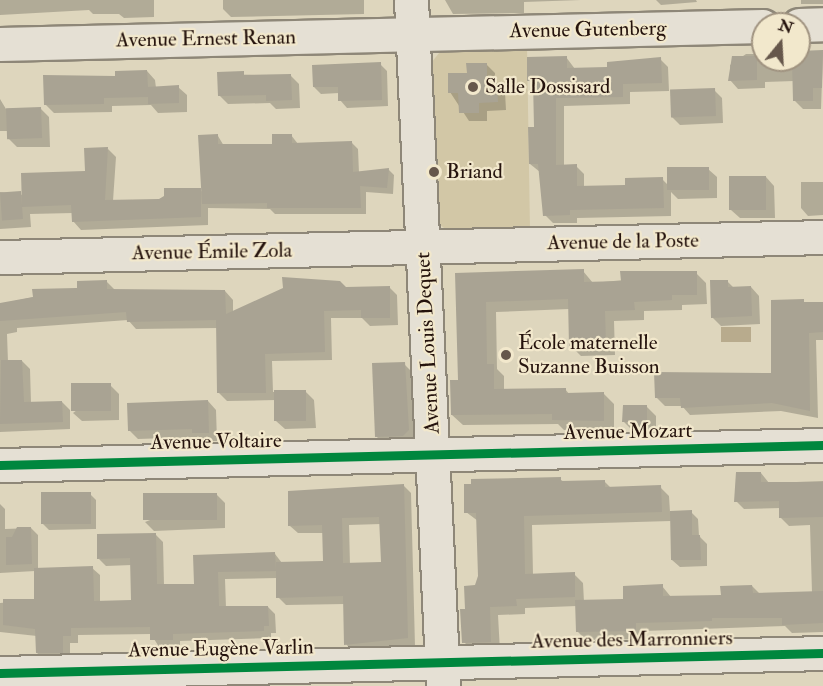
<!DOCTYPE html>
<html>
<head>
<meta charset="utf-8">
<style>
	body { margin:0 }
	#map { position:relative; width:823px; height:686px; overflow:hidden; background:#ded6bd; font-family:"IM FELL Double Pica",serif }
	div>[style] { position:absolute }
	.green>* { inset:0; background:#d2c7a6 }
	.water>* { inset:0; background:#b8ab8d; transform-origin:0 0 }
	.shadow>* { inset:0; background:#0003; transform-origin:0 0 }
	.building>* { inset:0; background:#a9a393; transform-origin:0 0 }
	.roads { filter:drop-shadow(2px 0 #8e8778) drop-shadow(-2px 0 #8e8778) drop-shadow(0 2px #8e8778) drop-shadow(0 -2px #8e8778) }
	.minor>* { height:33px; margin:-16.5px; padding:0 16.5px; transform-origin:16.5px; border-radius:16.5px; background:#e5e0d4 }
	.cycleway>* { height:9px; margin:-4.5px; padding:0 4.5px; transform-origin:4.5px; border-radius:4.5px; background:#00873e }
	.dots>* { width:16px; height:16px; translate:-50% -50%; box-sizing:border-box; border:3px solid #f2e8cc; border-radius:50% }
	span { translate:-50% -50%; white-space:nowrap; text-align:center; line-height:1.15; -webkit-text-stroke:4.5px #f2e8cc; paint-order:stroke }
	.street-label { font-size:21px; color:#25130d }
	.poi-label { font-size:21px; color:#25130d }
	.left { translate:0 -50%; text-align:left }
	.north { position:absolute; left:751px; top:12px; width:60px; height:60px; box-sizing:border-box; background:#f2e8cc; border:2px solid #a09380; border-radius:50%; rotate:18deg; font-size:16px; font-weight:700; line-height:24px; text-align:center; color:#25130d }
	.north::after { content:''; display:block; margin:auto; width:21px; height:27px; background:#66574b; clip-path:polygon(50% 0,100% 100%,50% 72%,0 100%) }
</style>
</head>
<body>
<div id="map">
	<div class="green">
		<i style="clip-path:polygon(527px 46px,530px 230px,449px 232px,439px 224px,431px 63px,444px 47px)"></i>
	</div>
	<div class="water">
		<i style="left:751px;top:327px;width:15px;height:30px;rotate:90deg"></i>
	</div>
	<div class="shadow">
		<i style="clip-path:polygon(0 0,154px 0,154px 17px,124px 18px,119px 14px,93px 14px,89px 10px,0 15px)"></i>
		<i style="clip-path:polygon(223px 0,364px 0,364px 14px,231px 17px,223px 9px)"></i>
		<i style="clip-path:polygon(445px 0,581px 0,524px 2px,524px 13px,453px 14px)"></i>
		<i style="clip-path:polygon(656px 0,696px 0,697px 2px,661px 5px)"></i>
		<i style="left:801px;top:0;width:22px;height:4px"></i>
		<i style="clip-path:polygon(823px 52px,821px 109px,803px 109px,795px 101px,794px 81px,765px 82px,765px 88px,738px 89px,730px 80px,730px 65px,746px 54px,763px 54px,763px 60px,799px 60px,799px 53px)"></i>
		<i style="clip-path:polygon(566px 57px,575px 69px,609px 69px,660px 59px,668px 67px,669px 91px,630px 92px,630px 104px,564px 106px,564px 166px,576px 166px,584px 174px,584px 187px,626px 186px,662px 179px,669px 186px,708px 169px,717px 177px,717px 198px,678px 199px,671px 192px,671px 216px,577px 218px,577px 223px,553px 223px,545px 215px,540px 172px,530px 164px,536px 128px,535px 86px,529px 80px)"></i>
		<i style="clip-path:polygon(380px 64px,387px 71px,388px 106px,347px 108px,340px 100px,339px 93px,321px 94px,314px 87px)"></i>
		<i style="clip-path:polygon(486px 64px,495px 73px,495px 83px,505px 92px,506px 110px,487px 111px,487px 121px,469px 121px,450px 92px,468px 74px)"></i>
		<i style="clip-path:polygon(147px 71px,155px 80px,156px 88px,178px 87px,187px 95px,187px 112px,158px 113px,151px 105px,112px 106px,112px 112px,54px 113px,45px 104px,117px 77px)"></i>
		<i style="clip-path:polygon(219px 74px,291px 76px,299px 84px,300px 108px,276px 109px,270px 103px,228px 104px,219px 95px)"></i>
		<i style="clip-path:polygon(714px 90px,722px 98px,723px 123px,680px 125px,672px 117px)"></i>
		<i style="clip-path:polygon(0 99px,6px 109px,40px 108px,49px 117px,50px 147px,17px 147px,8px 138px,8px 131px,0 131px)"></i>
		<i style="clip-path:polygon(291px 135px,298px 144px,352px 143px,358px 149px,359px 173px,388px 169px,394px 175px,393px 194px,366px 192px,366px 214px,275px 214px,270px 209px,208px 208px,208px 225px,81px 230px,73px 221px,73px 213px,30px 214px,31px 227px,0 229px,0 192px,23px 195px,86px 173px,108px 149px,116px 157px,113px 201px,159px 200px,200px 189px,203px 193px,218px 136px,224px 146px,274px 145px)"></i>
		<i style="clip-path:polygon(766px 177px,774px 186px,775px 218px,740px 218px,731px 210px)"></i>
		<i style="clip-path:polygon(801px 182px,823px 182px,823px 215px,808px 216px,801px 208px)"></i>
		<i style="clip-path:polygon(583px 271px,593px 283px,696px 273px,706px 283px,707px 304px,682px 305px,682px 310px,644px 311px,644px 320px,614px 321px,615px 355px,581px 356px,570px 345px,569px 309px,496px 312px,497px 369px,504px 376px,504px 391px,565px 389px,570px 395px,604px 394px,614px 404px,614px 431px,564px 430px,558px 424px,463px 425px,452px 415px,460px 381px,457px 274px)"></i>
		<i style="clip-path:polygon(727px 281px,734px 288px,751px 287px,759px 296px,760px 324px,721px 326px,712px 317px)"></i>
		<i style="clip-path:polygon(107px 282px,115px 290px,225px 291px,233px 300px,233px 313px,346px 288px,389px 287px,397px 295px,398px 325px,370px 326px,362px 318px,331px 318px,332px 360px,272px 361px,273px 392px,305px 391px,314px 400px,316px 428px,285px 429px,276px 421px,276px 400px,227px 401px,219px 393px,218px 328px,136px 329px,128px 320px,17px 328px,17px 332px,7px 334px,8px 362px,22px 361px,30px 369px,31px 403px,62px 402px,70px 410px,70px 429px,0 432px,0 304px)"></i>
		<i style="clip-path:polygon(823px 303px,823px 340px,816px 340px,818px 418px,781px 411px,690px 415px,682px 406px,665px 406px,656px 397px,773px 375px)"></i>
		<i style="clip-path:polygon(404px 364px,417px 377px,421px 443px,389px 450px,376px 436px)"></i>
		<i style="clip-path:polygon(110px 385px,119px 394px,119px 420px,82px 421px,73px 413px)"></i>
		<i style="clip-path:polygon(208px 401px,216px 410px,217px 441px,202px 441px,198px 437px,138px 439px,129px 430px)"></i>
		<i style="clip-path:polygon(647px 407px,656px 416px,656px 439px,641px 439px,624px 422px)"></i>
		<i style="clip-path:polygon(761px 473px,769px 483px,823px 481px,823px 632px,792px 633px,785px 626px,644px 631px,644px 639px,586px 640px,578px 632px,577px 606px,525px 608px,525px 614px,498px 615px,500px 651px,473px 651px,464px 642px,467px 610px,479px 576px,478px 521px,466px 512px,560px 479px,565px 483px,604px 481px,611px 488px,660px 487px,669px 496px,670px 512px,691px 512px,698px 519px,699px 536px,707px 544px,707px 566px,680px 567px,672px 560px,671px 521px,532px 525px,533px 575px,574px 574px,583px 583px,584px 602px,625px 601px,662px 586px,671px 597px,722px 596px,752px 586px,760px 594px,812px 593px,810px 525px,789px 526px,781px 518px,781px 508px,744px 509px,736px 501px)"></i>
		<i style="clip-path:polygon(evenodd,403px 485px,411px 493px,415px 646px,353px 652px,346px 644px,345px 604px,286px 605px,278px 597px,277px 578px,225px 579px,226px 608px,268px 607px,275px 614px,276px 633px,271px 633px,271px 638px,180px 641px,180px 647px,159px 647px,151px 634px,78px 635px,78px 643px,70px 643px,70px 660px,45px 660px,37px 653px,37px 636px,0 632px,0 603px,36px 600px,35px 571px,0 573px,0 504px,5px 509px,5px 529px,31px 528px,38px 535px,38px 569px,92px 568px,100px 575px,100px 602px,133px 601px,132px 565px,106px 566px,99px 559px,156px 535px,163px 542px,164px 585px,195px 585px,195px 556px,275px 554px,282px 563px,325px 563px,324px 533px,298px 533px,290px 526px,403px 485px,381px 524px,383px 564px,350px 565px,349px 525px,381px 524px)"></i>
		<i style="clip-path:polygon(90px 494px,96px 500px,96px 529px,49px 530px,43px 524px)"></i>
		<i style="clip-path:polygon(216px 494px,225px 503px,225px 528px,154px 531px,145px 522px)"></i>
	</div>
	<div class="building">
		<i style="clip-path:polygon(823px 50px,822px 88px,813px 88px,813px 101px,793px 101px,792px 60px,799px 60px,799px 51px)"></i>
		<i style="clip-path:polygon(567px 56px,567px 68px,607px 67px,607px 62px,661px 57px,662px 83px,623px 84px,623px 97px,556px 98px,556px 165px,577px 164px,577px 186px,625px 185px,625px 178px,663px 177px,664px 208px,570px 210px,570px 215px,543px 216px,538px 164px,529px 164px,528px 127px,534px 127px,533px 81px,527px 81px,527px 57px)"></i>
		<i style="clip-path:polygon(732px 56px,757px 56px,757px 80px,728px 81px)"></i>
		<i style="clip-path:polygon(381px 62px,382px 100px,338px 101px,338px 87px,313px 87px,312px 65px)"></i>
		<i style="clip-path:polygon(466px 63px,487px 63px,487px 82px,497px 82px,498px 102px,479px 103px,479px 113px,459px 113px,458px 93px,448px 93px,448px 73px,467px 73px)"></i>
		<i style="clip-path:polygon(147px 70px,148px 87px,179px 85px,179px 103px,148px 104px,148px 97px,104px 98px,104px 104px,44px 105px,43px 75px,115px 76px,115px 71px)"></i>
		<i style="clip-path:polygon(244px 71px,244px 75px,291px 74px,292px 100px,266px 101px,266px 95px,218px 96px,217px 72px)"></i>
		<i style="left:715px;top:88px;width:28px;height:45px;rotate:88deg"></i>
		<i style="left:41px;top:107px;width:31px;height:35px;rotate:88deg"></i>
		<i style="clip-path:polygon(218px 134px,218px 144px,272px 144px,272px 134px,292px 134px,292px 143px,352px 141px,353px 172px,389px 168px,387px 188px,360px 186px,361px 208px,267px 208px,267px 203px,202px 204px,198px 135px)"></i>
		<i style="clip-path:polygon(108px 147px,105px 200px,159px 199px,164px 196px,164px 188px,201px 188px,201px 217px,72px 222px,71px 205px,22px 207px,21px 173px,85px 171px,84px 148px)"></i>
		<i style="left:709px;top:167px;width:23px;height:42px;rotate:90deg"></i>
		<i style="left:729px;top:176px;width:37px;height:34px"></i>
		<i style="left:21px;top:191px;width:28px;height:21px;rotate:86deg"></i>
		<i style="clip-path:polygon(584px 269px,584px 282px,621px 281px,620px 271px,697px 271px,697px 295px,672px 295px,672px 300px,634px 302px,635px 310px,605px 311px,606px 345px,569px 346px,568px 299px,486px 302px,487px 364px,494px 364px,494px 389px,566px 388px,566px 393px,604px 392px,604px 421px,552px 420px,552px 414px,451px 415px,450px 380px,458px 380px,455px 273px)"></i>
		<i style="clip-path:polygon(282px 277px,340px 281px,346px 287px,390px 286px,390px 318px,361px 318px,361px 310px,324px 311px,325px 352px,265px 354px,266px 393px,217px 393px,216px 320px,127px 322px,126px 312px,0 321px,0 303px,33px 297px,32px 289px,77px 288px,77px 281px,107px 280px,107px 289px,225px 290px,226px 314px,283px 288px)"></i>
		<i style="clip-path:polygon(710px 280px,728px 280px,728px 287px,751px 286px,752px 316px,711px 318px)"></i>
		<i style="clip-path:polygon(804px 299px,804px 302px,823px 302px,823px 332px,809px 333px,810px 411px,772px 403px,681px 408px,680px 398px,655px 398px,654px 372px,771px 373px,771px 300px)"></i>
		<i style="clip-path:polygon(1px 360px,22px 360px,24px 402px,62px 401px,63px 422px,0 424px)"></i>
		<i style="clip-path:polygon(405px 362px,409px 430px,403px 436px,375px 437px,372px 363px)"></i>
		<i style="left:111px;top:383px;width:28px;height:40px;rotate:90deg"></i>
		<i style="left:274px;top:390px;width:32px;height:31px"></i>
		<i style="clip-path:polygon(208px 400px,209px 433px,192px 433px,192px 429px,128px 431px,127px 403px)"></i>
		<i style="clip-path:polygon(623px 405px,647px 405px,647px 431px,631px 431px,631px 422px,622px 422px)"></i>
		<i style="clip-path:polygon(736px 472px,761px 472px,761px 482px,823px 482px,823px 517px,779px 518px,779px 501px,734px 502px)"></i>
		<i style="clip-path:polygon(561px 477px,561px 481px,605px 480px,605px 487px,661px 485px,662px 512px,524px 516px,525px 574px,575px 572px,575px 597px,516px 599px,517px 606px,490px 607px,491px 642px,462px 643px,460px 609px,465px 609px,464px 586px,475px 585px,478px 576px,476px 513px,464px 513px,464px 484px,471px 484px,471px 479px)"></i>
		<i style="clip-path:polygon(evenodd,404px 484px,408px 638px,344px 645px,343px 596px,276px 598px,276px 562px,323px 561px,322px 525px,288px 526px,288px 491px,404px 484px,379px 517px,381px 562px,343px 563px,342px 518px,379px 517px)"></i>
		<i style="left:91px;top:492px;width:32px;height:50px;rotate:90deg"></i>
		<i style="left:217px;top:493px;width:27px;height:74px;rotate:90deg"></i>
		<i style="clip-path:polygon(692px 510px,692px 535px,700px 535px,701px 560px,671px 560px,670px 511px)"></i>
		<i style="clip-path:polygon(17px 527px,31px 527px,32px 564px,6px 565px,6px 537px,12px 537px)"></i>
		<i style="clip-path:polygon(156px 533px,157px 584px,194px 584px,193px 555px,275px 552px,276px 571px,218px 572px,219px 606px,268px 606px,269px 626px,264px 626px,264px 631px,173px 634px,173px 640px,150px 640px,150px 627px,71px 628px,71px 636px,63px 636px,63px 653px,36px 653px,35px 629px,3px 625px,3px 599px,34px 599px,34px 568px,93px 566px,94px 601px,131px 600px,130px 558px,97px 559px,97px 534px)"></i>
		<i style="clip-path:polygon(663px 584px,663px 596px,721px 595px,720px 586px,752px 585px,753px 593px,823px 591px,823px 623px,782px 625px,782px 618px,712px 618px,712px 621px,636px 623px,636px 631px,576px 632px,575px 600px,623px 599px,623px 586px)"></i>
	</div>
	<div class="roads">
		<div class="minor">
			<i style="left:411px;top:0;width:687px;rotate:87.33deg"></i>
			<i style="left:799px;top:25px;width:24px;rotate:-2deg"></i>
			<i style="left:0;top:44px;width:763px;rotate:-1.35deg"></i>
			<i style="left:0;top:257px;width:823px;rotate:-1.39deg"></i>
			<i style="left:0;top:465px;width:823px;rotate:-1.39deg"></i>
			<i style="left:0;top:673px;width:823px;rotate:-1.39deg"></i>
		</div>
	</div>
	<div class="cycleway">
		<i style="left:0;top:465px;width:823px;rotate:-1.39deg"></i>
		<i style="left:0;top:673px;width:823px;rotate:-1.39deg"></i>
	</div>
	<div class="dots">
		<i style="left:473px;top:87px;background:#66574b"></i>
		<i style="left:434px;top:172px;background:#66574b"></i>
		<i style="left:506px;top:355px;background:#66574b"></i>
	</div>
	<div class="street-label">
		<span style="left:588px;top:30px;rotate:-1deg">Avenue Gutenberg</span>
		<span style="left:206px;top:39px;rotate:-1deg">Avenue Ernest Renan</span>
		<span style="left:623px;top:242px;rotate:-1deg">Avenue de la Poste</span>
		<span style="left:212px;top:252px;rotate:-1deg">Avenue Émile Zola</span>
		<span style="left:428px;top:343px;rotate:-93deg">Avenue Louis Dequet</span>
		<span style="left:628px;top:432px;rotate:-1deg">Avenue Mozart</span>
		<span style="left:216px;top:442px;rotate:-1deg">Avenue Voltaire</span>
		<span style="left:632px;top:640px;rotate:-1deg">Avenue des Marronniers</span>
		<span style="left:221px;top:649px;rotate:-1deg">Avenue Eugène Varlin</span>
	</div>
	<div class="poi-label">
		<span class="left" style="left:485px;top:87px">Salle Dossisard</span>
		<span class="left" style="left:446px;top:172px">Briand</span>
		<span class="left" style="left:518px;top:355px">École maternelle<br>Suzanne Buisson</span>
	</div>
	<div class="north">N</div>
</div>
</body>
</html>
